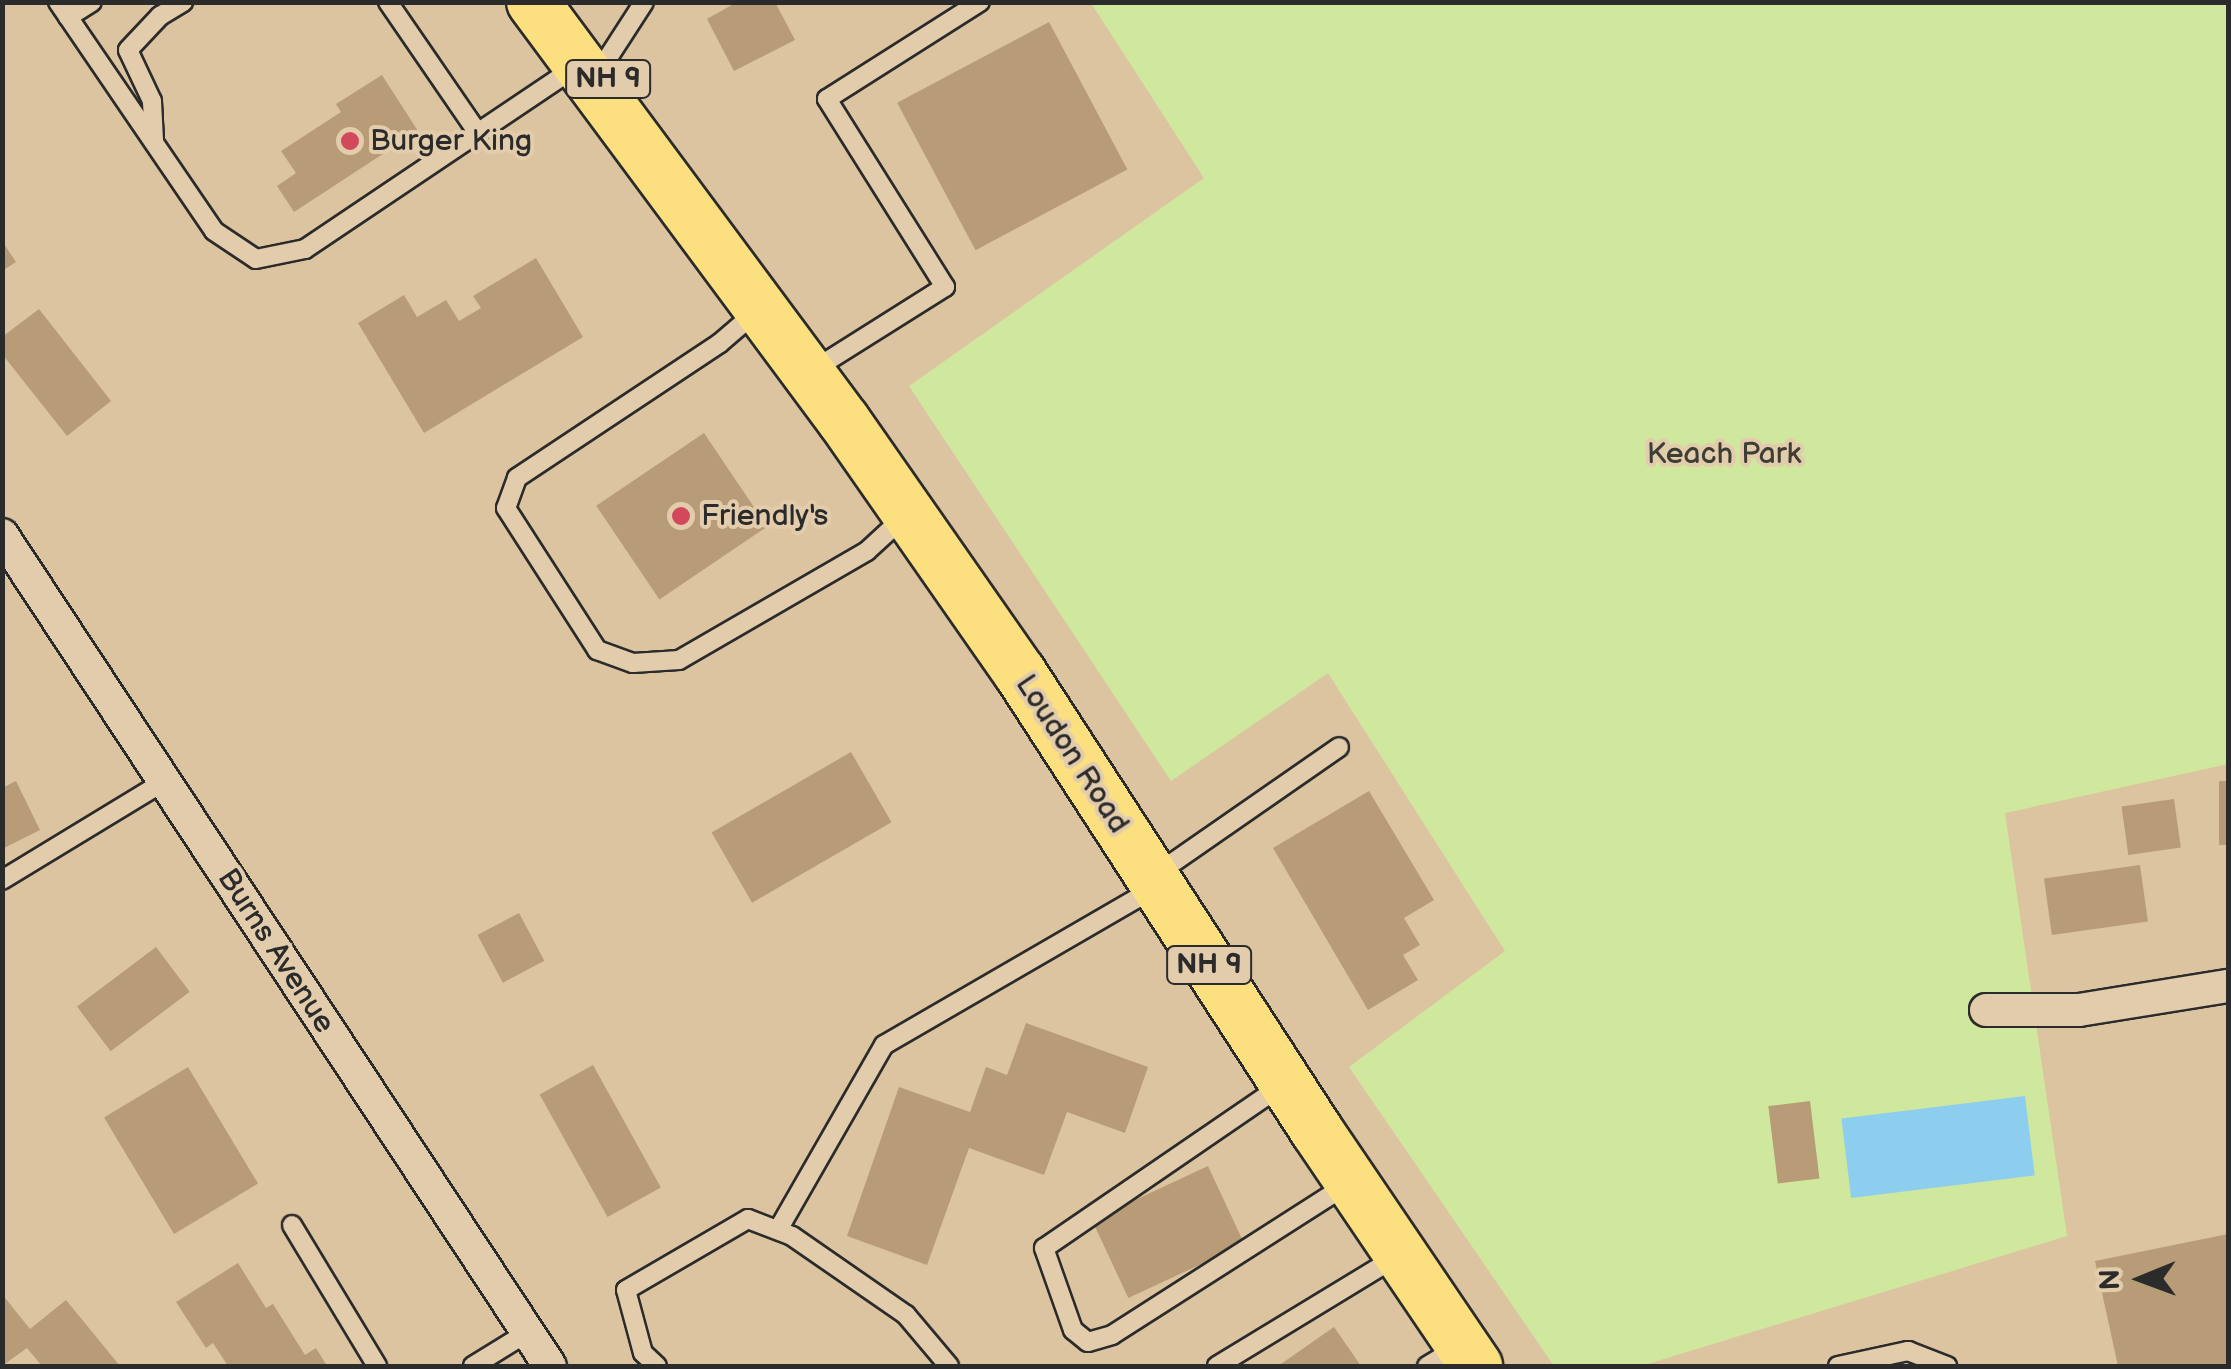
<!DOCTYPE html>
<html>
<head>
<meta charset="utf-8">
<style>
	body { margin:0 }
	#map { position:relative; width:2231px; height:1369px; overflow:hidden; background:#ddc4a0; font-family:"Balsamiq Sans",sans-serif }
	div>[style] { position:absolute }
	.green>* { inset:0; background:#d0e89e }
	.water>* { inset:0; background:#8dceef; transform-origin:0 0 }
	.building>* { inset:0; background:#b79c77; transform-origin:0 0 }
	.roads { filter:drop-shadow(2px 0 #2b2b2b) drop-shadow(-2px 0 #2b2b2b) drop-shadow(0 2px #2b2b2b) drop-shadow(0 -2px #2b2b2b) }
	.service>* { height:18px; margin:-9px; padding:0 9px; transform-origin:9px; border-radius:9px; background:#e2ccac }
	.minor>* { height:32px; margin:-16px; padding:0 16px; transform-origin:16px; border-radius:16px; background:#e2ccac }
	.primary>* { height:52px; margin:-26px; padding:0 26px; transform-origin:26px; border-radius:26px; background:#fce080 }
	.dots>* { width:28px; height:28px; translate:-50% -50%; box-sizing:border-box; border:5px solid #e2ccac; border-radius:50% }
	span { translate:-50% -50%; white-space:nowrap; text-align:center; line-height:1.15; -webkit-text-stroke:8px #e2ccac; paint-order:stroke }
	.shield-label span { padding:2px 8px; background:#e2ccac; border:2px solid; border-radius:8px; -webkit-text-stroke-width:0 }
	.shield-label { font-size:28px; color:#2b2b2b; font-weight:700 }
	.poi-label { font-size:30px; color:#2b2b2b }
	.left { translate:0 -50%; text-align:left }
	.park-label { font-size:30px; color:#3c3e36 }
	.street-label { font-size:30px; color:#2b2b2b }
	.frame { position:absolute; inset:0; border:5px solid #2b2b2b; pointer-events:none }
	.north { position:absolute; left:2091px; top:1229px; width:100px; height:100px; -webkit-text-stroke:8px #e2ccac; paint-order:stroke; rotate:269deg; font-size:28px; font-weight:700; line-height:40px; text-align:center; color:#2b2b2b }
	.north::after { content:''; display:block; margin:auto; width:35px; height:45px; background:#2b2b2b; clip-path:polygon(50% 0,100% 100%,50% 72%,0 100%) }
</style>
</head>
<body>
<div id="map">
	<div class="green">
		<i style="clip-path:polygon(1091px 3px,2228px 3px,2228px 764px,2005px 813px,2067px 1236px,1641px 1366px,1554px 1366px,1349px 1067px,1505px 951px,1328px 673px,1171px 781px,909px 386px,1204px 178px)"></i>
	</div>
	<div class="water">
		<i style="left:2025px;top:1096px;width:80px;height:185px;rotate:83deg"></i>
	</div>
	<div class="building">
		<i style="clip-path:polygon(737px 2px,775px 2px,795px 40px,734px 71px,707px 19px)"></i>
		<i style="left:1049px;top:22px;width:167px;height:172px;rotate:62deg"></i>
		<i style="clip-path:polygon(382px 75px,418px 131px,294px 212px,277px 186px,296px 173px,281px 151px,341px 112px,336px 104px)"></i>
		<i style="clip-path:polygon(2px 241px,16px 262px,2px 271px)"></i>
		<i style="clip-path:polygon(536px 258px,583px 337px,424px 433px,358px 323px,404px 295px,417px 317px,446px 300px,459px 321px,481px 308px,473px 296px)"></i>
		<i style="clip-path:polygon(39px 309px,111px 401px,67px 436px,2px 354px,2px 337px)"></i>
		<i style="left:704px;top:433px;width:113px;height:130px;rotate:56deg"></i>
		<i style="left:851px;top:752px;width:81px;height:161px;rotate:60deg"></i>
		<i style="clip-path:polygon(16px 781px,40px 830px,2px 849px,2px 788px)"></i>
		<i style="left:2219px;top:781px;width:9px;height:64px"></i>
		<i style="clip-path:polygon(1369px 791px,1434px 900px,1404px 918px,1420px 945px,1403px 955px,1418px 980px,1368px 1010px,1273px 848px)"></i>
		<i style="left:2174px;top:799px;width:49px;height:53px;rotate:82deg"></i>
		<i style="left:2140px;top:865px;width:57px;height:97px;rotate:82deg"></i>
		<i style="left:519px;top:913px;width:54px;height:47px;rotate:62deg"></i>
		<i style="left:156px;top:947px;width:56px;height:99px;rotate:53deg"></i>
		<i style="clip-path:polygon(1026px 1023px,1148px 1067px,1125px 1133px,1067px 1112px,1044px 1175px,969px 1148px,927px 1265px,847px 1236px,899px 1087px,970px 1112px,986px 1067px,1007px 1075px)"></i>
		<i style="left:593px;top:1065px;width:140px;height:61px;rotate:61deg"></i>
		<i style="left:188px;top:1067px;width:136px;height:98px;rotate:59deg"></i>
		<i style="left:1810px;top:1101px;width:78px;height:42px;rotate:83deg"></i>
		<i style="left:1208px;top:1166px;width:86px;height:128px;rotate:65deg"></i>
		<i style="clip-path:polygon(2228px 1234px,2228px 1366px,2118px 1366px,2095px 1261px)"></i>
		<i style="clip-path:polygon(238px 1263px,266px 1308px,273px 1304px,305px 1355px,316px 1348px,327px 1366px,228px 1366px,213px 1343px,206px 1348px,176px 1302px)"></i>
		<i style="clip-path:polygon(2px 1294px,30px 1329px,66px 1300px,120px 1366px,42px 1366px,27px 1348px,2px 1366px)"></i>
		<i style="clip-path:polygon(1334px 1327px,1361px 1366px,1278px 1366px)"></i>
	</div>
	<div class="roads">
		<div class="service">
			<i style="left:58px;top:2px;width:277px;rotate:55.7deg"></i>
			<i style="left:214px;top:231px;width:50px;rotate:33.7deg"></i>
			<i style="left:256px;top:259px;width:50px;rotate:-11.5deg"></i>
			<i style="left:305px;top:249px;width:328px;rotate:-33.9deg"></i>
			<i style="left:388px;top:2px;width:159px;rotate:55.5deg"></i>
			<i style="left:68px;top:17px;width:28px;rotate:-32deg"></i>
			<i style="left:602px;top:67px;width:77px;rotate:-57.1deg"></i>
			<i style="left:154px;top:140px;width:39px;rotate:-93deg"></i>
			<i style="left:152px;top:101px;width:56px;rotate:-115.2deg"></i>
			<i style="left:128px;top:50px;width:47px;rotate:-46.7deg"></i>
			<i style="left:160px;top:16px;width:27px;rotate:-31deg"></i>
			<i style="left:756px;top:312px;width:48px;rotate:139.3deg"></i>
			<i style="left:720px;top:343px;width:244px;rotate:146.4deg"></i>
			<i style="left:517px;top:478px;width:32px;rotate:110deg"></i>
			<i style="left:506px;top:508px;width:169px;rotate:57.3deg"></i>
			<i style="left:597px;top:650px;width:38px;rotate:20deg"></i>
			<i style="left:633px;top:663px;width:46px;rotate:-3.7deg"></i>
			<i style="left:679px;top:660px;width:217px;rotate:-30.1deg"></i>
			<i style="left:867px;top:551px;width:50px;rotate:-42.6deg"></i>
			<i style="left:813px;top:370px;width:156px;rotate:-32.2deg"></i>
			<i style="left:945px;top:287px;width:222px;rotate:-122.1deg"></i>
			<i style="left:827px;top:99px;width:181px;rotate:-32.4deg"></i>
			<i style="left:1155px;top:875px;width:224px;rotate:-34.8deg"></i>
			<i style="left:2px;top:880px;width:191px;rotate:-31.3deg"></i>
			<i style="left:1281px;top:1086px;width:287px;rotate:145.6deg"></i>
			<i style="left:1044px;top:1248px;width:87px;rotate:70.5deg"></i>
			<i style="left:1073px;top:1330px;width:19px;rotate:39deg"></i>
			<i style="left:1088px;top:1342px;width:25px;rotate:-16deg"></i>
			<i style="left:1112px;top:1335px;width:280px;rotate:-32.6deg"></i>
			<i style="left:292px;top:1225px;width:165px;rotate:58.9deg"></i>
			<i style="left:778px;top:1230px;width:213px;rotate:-60.2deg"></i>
			<i style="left:884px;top:1045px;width:311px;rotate:-30.1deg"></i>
			<i style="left:473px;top:1366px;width:65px;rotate:-31.7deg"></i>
			<i style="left:657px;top:1366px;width:19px;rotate:-137deg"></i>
			<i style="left:643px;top:1353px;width:65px;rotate:-105.1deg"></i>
			<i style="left:626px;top:1290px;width:141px;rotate:-30.2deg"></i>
			<i style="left:748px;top:1219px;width:47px;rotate:21.1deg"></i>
			<i style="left:792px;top:1236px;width:139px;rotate:34.7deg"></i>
			<i style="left:906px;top:1315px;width:67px;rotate:49.9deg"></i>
			<i style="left:1217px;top:1366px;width:210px;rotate:-31.3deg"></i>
			<i style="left:1427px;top:1366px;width:35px;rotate:-31deg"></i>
			<i style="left:1838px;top:1366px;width:72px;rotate:-12.1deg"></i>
			<i style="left:1908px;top:1351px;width:42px;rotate:21deg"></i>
		</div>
		<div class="minor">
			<i style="left:2px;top:535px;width:995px;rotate:56.6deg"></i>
			<i style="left:1986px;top:1010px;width:93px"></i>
			<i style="left:2079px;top:1010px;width:151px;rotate:-9.2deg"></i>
		</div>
		<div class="primary">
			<i style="left:533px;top:2px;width:522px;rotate:53.42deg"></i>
			<i style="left:844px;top:421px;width:307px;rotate:55.1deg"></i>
			<i style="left:1020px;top:673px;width:546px;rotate:57.04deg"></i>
			<i style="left:1317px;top:1131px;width:284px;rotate:55.9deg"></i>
		</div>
	</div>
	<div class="dots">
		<i style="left:350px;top:141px;background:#d1495b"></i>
		<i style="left:681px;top:516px;background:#d1495b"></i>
	</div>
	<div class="shield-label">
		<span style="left:608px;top:79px">NH 9</span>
		<span style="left:1209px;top:965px">NH 9</span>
	</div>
	<div class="poi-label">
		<span class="left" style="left:370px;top:141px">Burger King</span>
		<span class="left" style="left:701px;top:516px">Friendly's</span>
	</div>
	<div class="park-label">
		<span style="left:1724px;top:454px">Keach Park</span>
	</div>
	<div class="street-label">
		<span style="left:1072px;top:754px;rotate:57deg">Loudon Road</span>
		<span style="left:276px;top:951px;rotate:57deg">Burns Avenue</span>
	</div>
	<div class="frame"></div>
	<div class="north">N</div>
</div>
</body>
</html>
